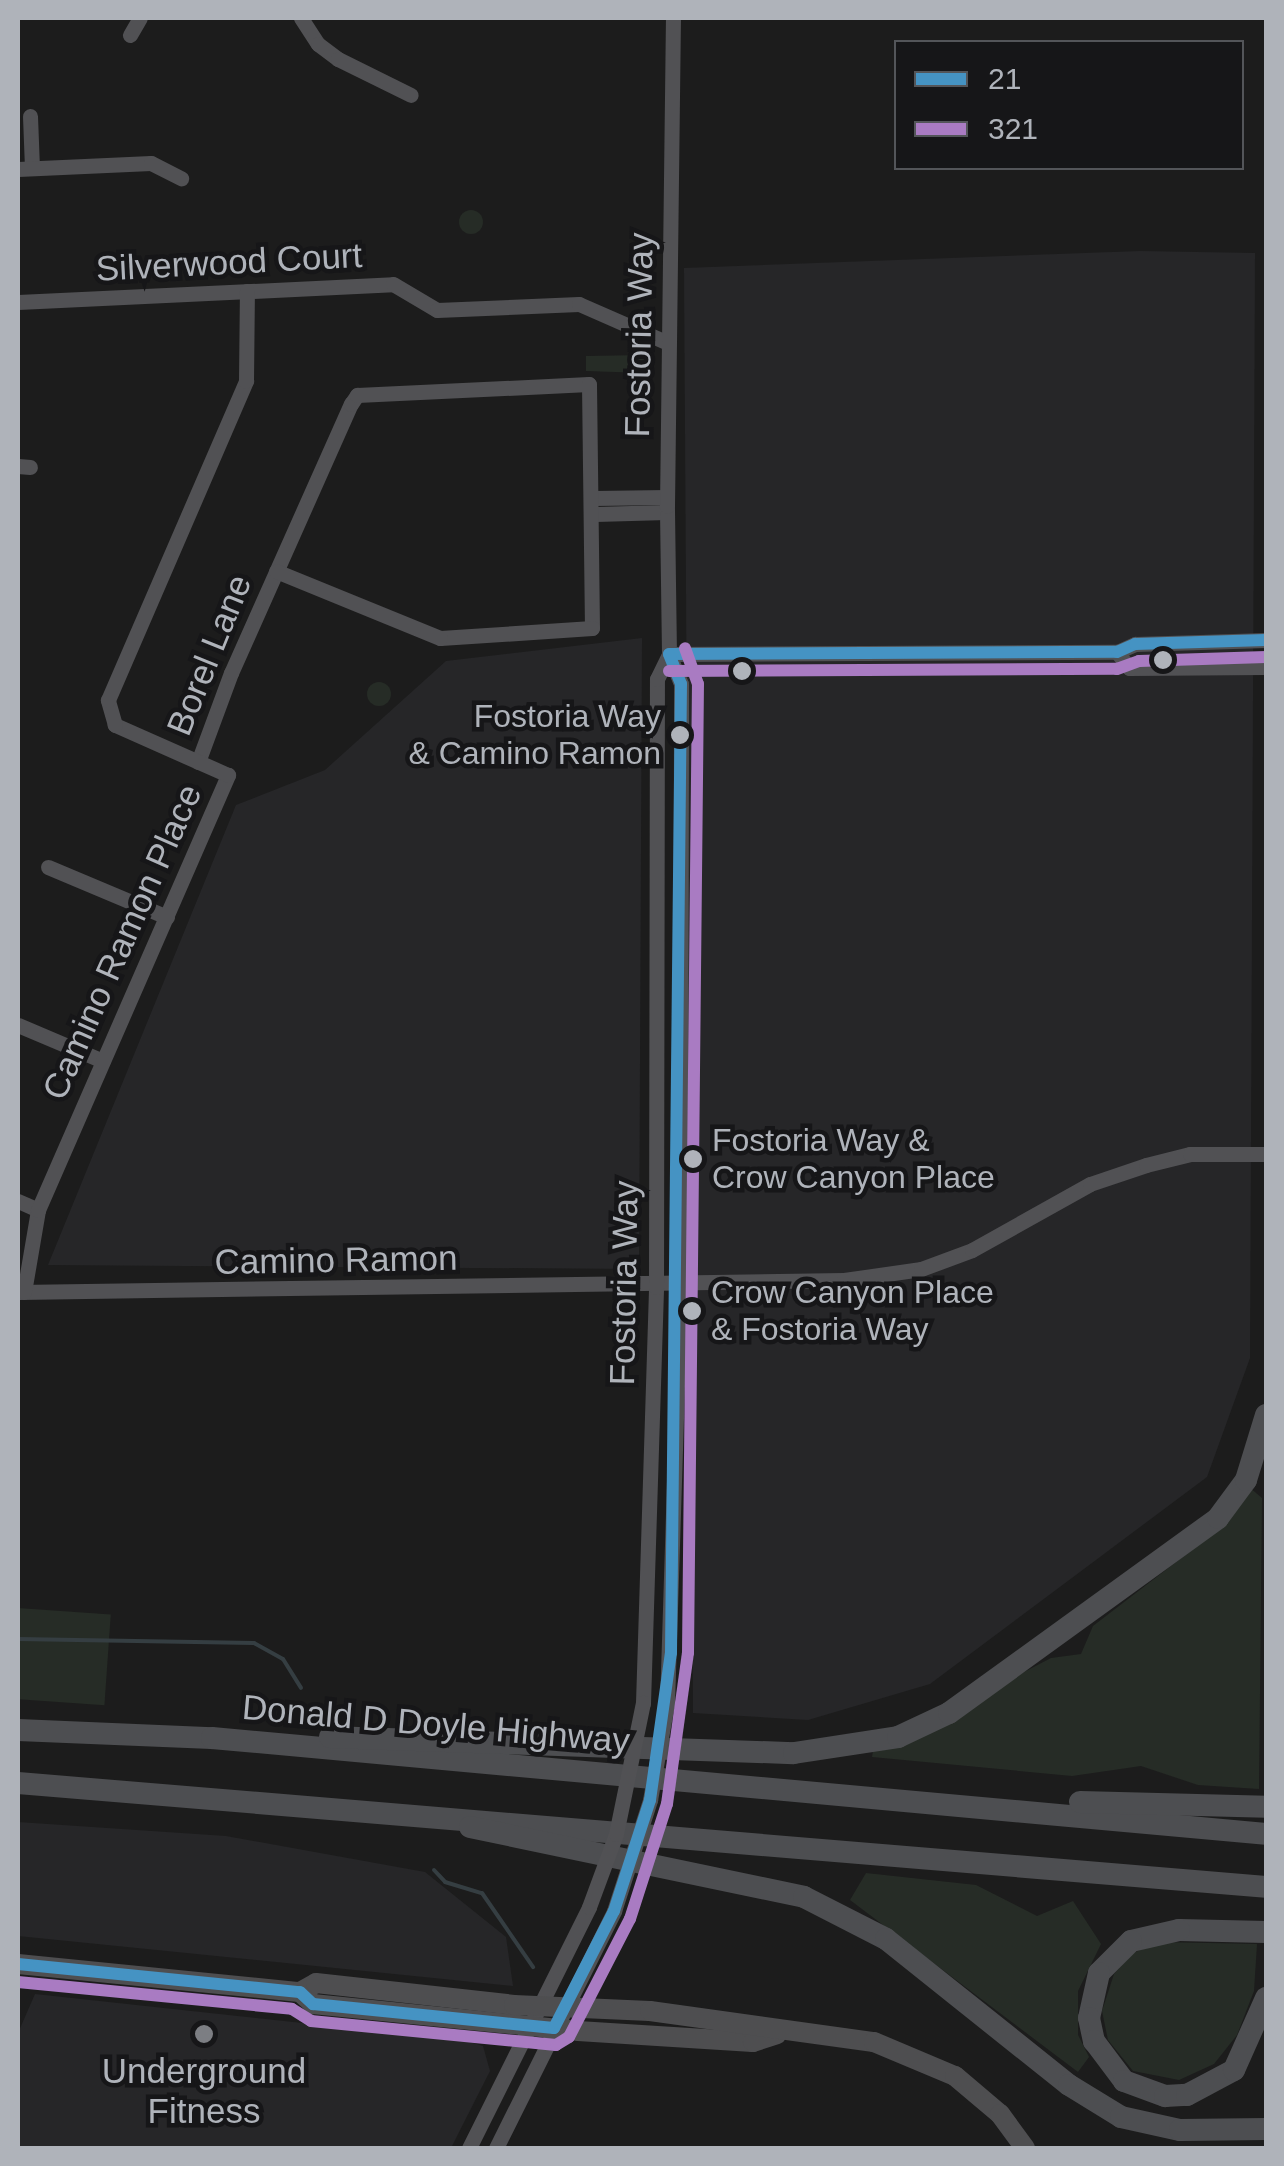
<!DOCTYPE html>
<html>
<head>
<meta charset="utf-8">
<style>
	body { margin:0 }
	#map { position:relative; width:1284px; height:2166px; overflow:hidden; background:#1c1c1c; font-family:Arial,sans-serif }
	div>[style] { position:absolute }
	.built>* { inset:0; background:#262628 }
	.green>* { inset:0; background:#262c26; transform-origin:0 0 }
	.round { border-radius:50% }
	.stream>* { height:4px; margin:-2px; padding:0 2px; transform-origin:2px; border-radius:2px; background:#353e42 }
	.minor>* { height:15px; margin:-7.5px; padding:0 7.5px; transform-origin:7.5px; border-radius:7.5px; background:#515154 }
	.major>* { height:20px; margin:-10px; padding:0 10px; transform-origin:10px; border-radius:10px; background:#4e4e50 }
	.highway>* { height:22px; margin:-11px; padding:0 11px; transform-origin:11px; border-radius:11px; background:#4d4e51 }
	.minor-bridge>* { height:15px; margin:-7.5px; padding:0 7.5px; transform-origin:7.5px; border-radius:7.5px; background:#515154 }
	.bus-1>* { height:12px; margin:-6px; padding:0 6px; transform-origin:6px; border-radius:6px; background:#4593c3 }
	.bus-2>* { height:12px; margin:-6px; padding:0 6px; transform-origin:6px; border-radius:6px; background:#a97bc2 }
	.dots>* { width:28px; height:28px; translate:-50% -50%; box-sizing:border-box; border:5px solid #161618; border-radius:50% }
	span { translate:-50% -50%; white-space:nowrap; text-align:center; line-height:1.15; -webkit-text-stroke:9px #161618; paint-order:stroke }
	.bus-label { font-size:32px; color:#afb3ba }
	.right { translate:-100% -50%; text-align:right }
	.left { translate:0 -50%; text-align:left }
	.street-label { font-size:35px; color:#afb3ba }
	.poi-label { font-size:35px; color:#afb3ba }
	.frame { position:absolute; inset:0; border:20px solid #afb3ba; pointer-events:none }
	.legend { position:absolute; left:894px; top:40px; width:350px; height:130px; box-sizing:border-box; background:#161618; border:2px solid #535559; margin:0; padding:12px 18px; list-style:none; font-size:30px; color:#afb3ba }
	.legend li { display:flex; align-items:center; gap:20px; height:50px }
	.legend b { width:50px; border:2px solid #535559 }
</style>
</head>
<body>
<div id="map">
	<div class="built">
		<i style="clip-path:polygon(1140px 251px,1255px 253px,1250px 1358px,1207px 1477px,930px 1684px,808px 1720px,693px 1713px,684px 268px)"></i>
		<i style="clip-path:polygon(642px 638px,639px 1269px,48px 1265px,236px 805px,325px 770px,446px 661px)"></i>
		<i style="clip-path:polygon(18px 1822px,226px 1836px,425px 1872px,506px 1937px,513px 1986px,18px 1936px)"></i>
		<i style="clip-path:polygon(35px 1994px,467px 2041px,483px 2046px,490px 2071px,451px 2148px,18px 2148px,18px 2033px)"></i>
	</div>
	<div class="green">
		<i class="round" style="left:459px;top:210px;width:24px;height:24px"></i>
		<i style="clip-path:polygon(645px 355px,644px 373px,586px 371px,586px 356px)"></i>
		<i class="round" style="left:367px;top:682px;width:24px;height:24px"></i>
		<i style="clip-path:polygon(1249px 1487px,1262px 1498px,1259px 1789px,1198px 1785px,1141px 1766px,1072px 1776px,872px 1757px,873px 1751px,1051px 1658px,1081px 1654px,1093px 1626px,1206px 1539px)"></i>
		<i style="left:18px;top:1608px;width:93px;height:91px;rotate:4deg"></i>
		<i style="clip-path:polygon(866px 1873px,976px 1885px,1037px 1916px,1073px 1901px,1101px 1944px,1078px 1991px,1078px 2035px,1089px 2057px,1078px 2072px,850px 1900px)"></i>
		<i style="clip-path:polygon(1160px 1942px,1257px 1944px,1254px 1991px,1237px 2035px,1214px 2064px,1179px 2080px,1133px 2071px,1108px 2040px,1102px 2011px,1114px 1974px,1133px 1953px)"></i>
	</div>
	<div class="stream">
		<i style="left:18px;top:1639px;width:236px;rotate:1deg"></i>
		<i style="left:254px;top:1643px;width:33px;rotate:29deg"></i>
		<i style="left:283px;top:1659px;width:34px;rotate:58deg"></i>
		<i style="left:434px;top:1870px;width:16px;rotate:47deg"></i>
		<i style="left:445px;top:1882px;width:39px;rotate:17deg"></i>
		<i style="left:482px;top:1893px;width:90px;rotate:55.4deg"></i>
	</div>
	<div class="minor">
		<i style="left:301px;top:18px;width:31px;rotate:57deg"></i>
		<i style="left:318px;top:44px;width:25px;rotate:37deg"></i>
		<i style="left:338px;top:59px;width:81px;rotate:26.3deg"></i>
		<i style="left:130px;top:35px;width:20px;rotate:-60deg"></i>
		<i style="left:30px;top:116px;width:52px;rotate:87.8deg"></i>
		<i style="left:18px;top:169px;width:133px;rotate:-2.6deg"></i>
		<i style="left:151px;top:163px;width:34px;rotate:27deg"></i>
		<i style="left:18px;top:302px;width:375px;rotate:-2.7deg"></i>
		<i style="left:393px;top:284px;width:51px;rotate:30.6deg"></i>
		<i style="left:437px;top:310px;width:142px;rotate:-2.4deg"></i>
		<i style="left:579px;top:304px;width:97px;rotate:23.7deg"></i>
		<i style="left:18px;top:466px;width:12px;rotate:5deg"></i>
		<i style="left:594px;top:498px;width:73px;rotate:-0.8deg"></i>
		<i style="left:595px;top:514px;width:72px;rotate:-1.6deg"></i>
		<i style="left:1117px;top:652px;width:20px;rotate:53deg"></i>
		<i style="left:1129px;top:668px;width:137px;rotate:-0.4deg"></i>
		<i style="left:669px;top:654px;width:448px;rotate:-0.3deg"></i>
		<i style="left:1117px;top:652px;width:20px;rotate:-24deg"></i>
		<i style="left:1135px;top:644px;width:131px;rotate:-1.7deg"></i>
		<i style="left:198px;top:762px;width:95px;rotate:-69.7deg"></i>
		<i style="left:231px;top:673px;width:295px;rotate:-66deg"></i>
		<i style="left:351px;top:404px;width:11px;rotate:-56deg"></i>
		<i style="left:357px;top:395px;width:232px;rotate:-2.7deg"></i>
		<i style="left:589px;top:384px;width:244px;rotate:89.3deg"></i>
		<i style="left:592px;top:628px;width:152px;rotate:176.2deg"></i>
		<i style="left:440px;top:638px;width:177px;rotate:-157.8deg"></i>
		<i style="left:48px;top:867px;width:129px;rotate:22.8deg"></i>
		<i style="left:18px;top:1025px;width:92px;rotate:23deg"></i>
		<i style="left:18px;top:1201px;width:22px;rotate:24deg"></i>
		<i style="left:18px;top:1292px;width:826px;rotate:-0.83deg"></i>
		<i style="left:844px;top:1280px;width:78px;rotate:-8.1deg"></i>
		<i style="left:921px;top:1269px;width:54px;rotate:-20.4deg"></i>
		<i style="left:972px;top:1250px;width:135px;rotate:-29.2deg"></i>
		<i style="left:1090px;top:1184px;width:59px;rotate:-18.7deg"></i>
		<i style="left:1146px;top:1165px;width:45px;rotate:-14deg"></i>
		<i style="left:1190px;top:1154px;width:76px"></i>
		<i style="left:24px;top:1292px;width:83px;rotate:-80.3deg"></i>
		<i style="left:38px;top:1210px;width:475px;rotate:-66.4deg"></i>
		<i style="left:228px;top:775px;width:124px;rotate:-156.1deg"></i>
		<i style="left:115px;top:725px;width:26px;rotate:-106deg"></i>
		<i style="left:108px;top:700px;width:348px;rotate:-66.6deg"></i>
		<i style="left:246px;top:381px;width:90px;rotate:-89.4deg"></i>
		<i style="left:643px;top:1703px;width:416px;rotate:-88.2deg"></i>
		<i style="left:656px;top:1287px;width:608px;rotate:-89.91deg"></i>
		<i style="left:657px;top:679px;width:28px;rotate:-64deg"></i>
		<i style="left:667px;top:1704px;width:417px;rotate:-88.2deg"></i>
		<i style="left:680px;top:1287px;width:603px;rotate:-89.9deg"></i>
		<i style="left:681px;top:684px;width:32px;rotate:-112deg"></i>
		<i style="left:669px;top:654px;width:148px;rotate:-90.8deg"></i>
		<i style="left:667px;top:506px;width:488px;rotate:-89.3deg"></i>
		<i style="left:469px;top:2148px;width:269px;rotate:-63.5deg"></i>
		<i style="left:496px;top:2148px;width:265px;rotate:-63.5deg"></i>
	</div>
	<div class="major">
		<i style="left:18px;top:1964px;width:283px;rotate:5.7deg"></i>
		<i style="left:300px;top:1992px;width:18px;rotate:43deg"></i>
		<i style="left:313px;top:2004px;width:266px;rotate:5.8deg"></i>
		<i style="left:578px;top:2031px;width:175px;rotate:3.6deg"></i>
		<i style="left:753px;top:2042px;width:25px;rotate:-18deg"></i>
		<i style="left:300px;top:1992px;width:18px;rotate:-29deg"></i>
		<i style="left:316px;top:1983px;width:199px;rotate:6.3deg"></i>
		<i style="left:514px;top:2005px;width:136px;rotate:2.5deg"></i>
		<i style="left:650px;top:2011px;width:226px;rotate:7.9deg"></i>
		<i style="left:874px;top:2042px;width:88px;rotate:22.8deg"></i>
		<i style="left:955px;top:2076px;width:59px;rotate:40.2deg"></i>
		<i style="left:1000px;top:2114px;width:42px;rotate:53.7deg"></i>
	</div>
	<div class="highway">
		<i style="left:18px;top:1730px;width:194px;rotate:2.4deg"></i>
		<i style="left:212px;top:1738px;width:1058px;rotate:5.2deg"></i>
		<i style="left:330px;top:1737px;width:464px;rotate:2deg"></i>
		<i style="left:794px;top:1753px;width:105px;rotate:-8.7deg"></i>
		<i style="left:898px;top:1737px;width:56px;rotate:-25.2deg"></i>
		<i style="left:949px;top:1713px;width:332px;rotate:-35.9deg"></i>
		<i style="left:1218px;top:1518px;width:47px;rotate:-53.6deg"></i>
		<i style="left:1246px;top:1480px;width:68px;rotate:-72.9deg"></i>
		<i style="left:18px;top:1783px;width:1252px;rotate:4.76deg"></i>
		<i style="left:1080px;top:1802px;width:186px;rotate:1.5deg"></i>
		<i style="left:470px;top:1827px;width:341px;rotate:11.8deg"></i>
		<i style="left:804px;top:1897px;width:92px;rotate:27.1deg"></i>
		<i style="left:886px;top:1939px;width:234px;rotate:38.6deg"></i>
		<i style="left:1069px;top:2085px;width:61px;rotate:31.6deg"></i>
		<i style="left:1121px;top:2117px;width:60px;rotate:12.4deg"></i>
		<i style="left:1180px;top:2130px;width:86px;rotate:-0.7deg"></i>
		<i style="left:1266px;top:1932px;width:87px;rotate:-178.7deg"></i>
		<i style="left:1179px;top:1930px;width:49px;rotate:167.1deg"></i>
		<i style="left:1131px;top:1941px;width:45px;rotate:135deg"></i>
		<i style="left:1099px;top:1973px;width:46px;rotate:102.5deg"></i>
		<i style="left:1089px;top:2018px;width:24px;rotate:78deg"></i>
		<i style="left:1094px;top:2041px;width:50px;rotate:53.1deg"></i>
		<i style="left:1124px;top:2081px;width:44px;rotate:20.1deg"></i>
		<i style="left:1165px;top:2096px;width:22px;rotate:-3deg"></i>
		<i style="left:1187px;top:2095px;width:53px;rotate:-28deg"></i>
		<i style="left:1234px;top:2070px;width:79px;rotate:-66deg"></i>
	</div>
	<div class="minor-bridge">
		<i style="left:589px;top:1907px;width:78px;rotate:-69.7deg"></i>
		<i style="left:616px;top:1834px;width:134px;rotate:-78.4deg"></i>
		<i style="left:614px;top:1911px;width:117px;rotate:-72deg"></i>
		<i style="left:650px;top:1800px;width:97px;rotate:-80deg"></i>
	</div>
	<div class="bus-1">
		<i style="left:669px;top:654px;width:448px;rotate:-0.3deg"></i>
		<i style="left:1117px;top:652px;width:20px;rotate:-24deg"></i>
		<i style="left:1135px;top:644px;width:131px;rotate:-1.7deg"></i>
		<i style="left:18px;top:1964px;width:283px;rotate:5.7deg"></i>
		<i style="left:300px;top:1992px;width:18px;rotate:43deg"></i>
		<i style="left:313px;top:2004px;width:242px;rotate:5.7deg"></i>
		<i style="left:554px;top:2028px;width:131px;rotate:-62.9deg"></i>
		<i style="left:614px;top:1911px;width:117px;rotate:-72deg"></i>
		<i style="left:650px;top:1800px;width:148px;rotate:-81.9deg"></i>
		<i style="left:671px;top:1653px;width:969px;rotate:-89.41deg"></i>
		<i style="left:681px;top:684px;width:32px;rotate:-112deg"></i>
	</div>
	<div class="bus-2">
		<i style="left:669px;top:671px;width:448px;rotate:-0.3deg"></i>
		<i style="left:1117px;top:669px;width:23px;rotate:-20deg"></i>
		<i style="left:1139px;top:661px;width:127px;rotate:-1.8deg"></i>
		<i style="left:18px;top:1982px;width:275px;rotate:5.6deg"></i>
		<i style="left:292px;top:2009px;width:22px;rotate:32deg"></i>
		<i style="left:311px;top:2021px;width:246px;rotate:5.6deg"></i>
		<i style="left:556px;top:2045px;width:15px;rotate:-32deg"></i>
		<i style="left:569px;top:2037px;width:133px;rotate:-62.7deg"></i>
		<i style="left:630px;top:1919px;width:121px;rotate:-72.2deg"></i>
		<i style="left:667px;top:1804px;width:152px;rotate:-82.1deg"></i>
		<i style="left:688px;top:1653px;width:969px;rotate:-89.41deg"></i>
		<i style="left:698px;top:684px;width:38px;rotate:-110deg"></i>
	</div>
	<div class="dots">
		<i style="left:1163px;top:660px;background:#afb3ba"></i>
		<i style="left:742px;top:671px;background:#afb3ba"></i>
		<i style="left:680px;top:735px;background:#afb3ba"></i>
		<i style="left:693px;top:1159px;background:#afb3ba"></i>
		<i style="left:692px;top:1311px;background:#afb3ba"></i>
		<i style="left:204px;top:2034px;background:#7c7e83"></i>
	</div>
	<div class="bus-label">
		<span class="right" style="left:661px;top:735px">Fostoria Way<br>&amp; Camino Ramon</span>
		<span class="left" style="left:712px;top:1159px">Fostoria Way &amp;<br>Crow Canyon Place</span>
		<span class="left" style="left:711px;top:1311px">Crow Canyon Place<br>&amp; Fostoria Way</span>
	</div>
	<div class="street-label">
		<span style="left:229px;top:262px;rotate:-3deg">Silverwood Court</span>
		<span style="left:639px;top:335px;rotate:-89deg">Fostoria Way</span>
		<span style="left:209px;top:655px;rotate:-68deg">Borel Lane</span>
		<span style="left:122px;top:942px;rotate:-66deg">Camino Ramon Place</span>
		<span style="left:336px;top:1260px;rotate:-1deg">Camino Ramon</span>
		<span style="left:624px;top:1283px;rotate:-89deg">Fostoria Way</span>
		<span style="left:436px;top:1724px;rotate:5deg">Donald D Doyle Highway</span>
	</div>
	<div class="poi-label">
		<span style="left:204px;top:2091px">Underground<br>Fitness</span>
	</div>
	<div class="frame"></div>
	<ul class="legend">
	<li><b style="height:12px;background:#4593c3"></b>21</li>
	<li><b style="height:12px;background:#a97bc2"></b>321</li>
	</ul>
</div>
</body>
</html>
